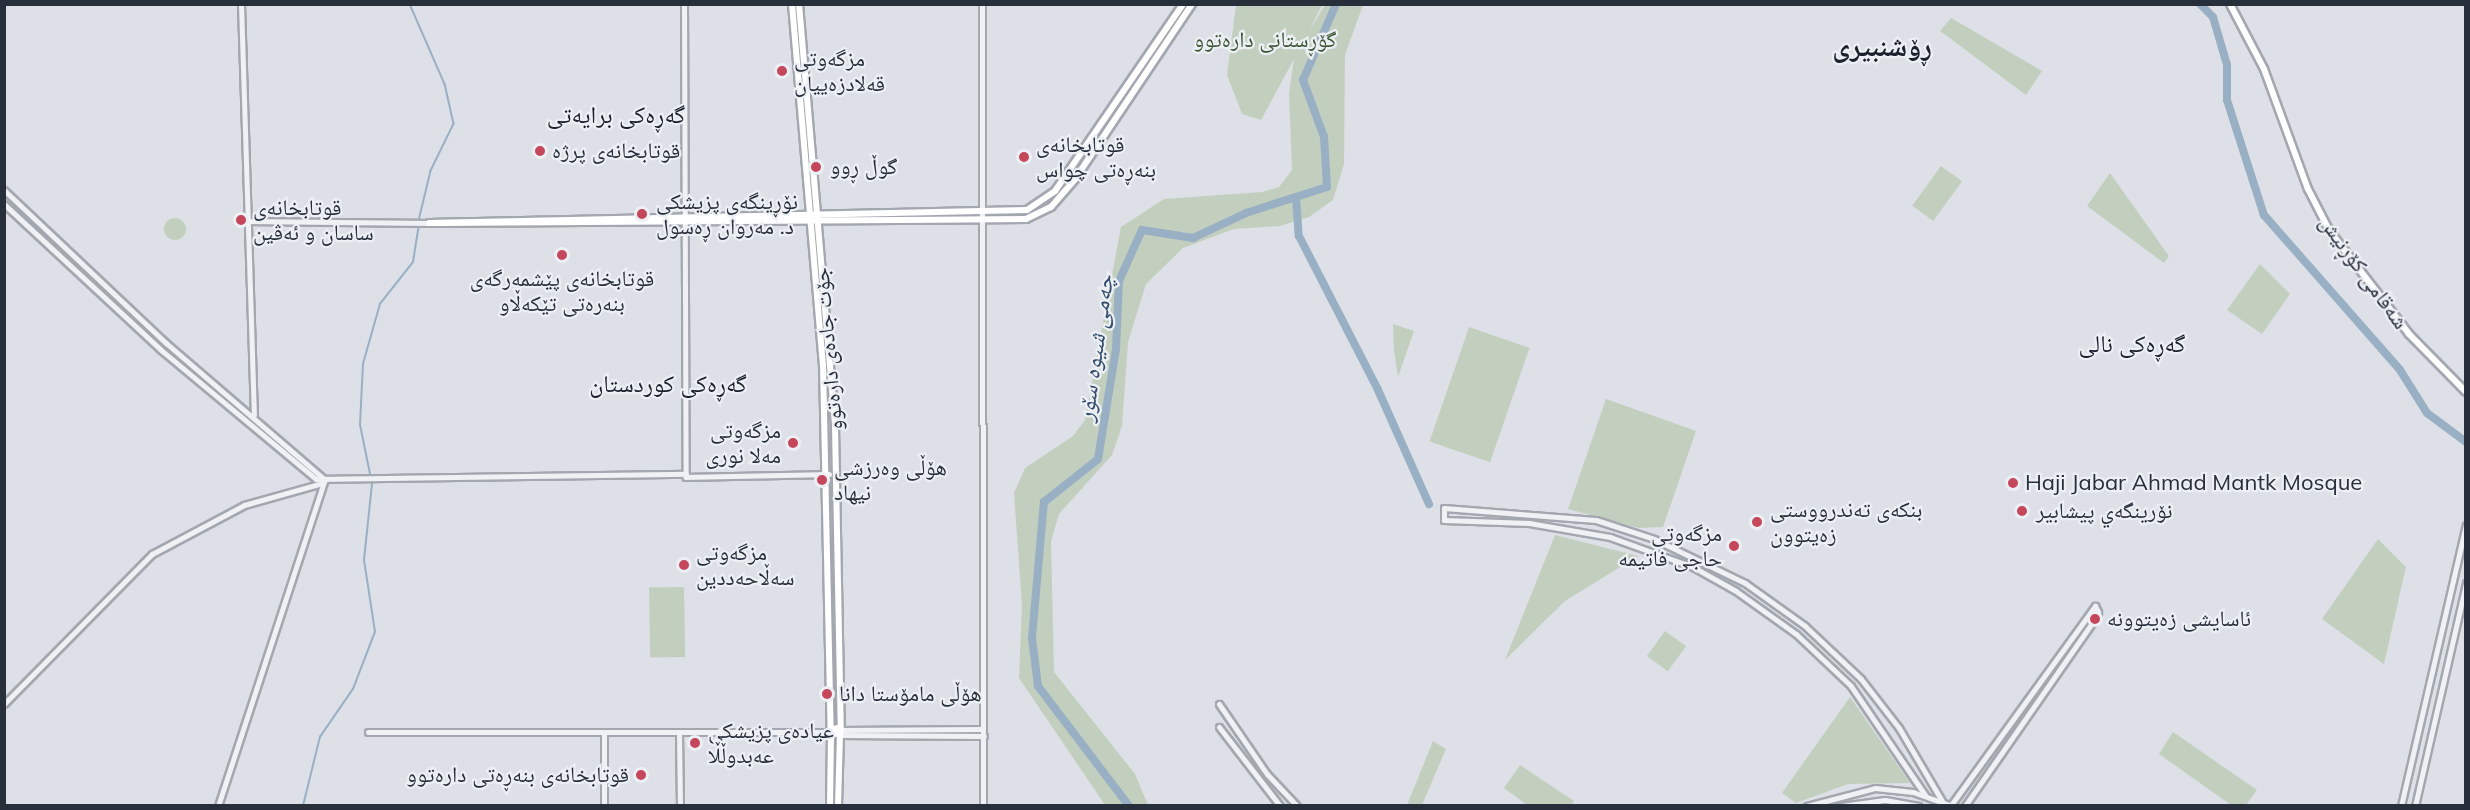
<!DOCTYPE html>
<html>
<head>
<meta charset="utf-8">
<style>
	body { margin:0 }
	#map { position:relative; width:2470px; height:810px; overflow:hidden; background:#dde0e6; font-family:Mulish,"Noto Naskh Arabic",sans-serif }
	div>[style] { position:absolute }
	.green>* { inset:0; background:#c3cfbe; transform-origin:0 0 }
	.round { border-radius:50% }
	.stream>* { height:1.5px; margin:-0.75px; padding:0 0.75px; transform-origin:0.75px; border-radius:0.75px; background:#99afc4 }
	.river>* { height:8px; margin:-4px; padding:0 4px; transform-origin:4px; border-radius:4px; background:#99afc4 }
	.roads { filter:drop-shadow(2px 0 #a3a7af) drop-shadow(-2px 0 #a3a7af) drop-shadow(0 2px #a3a7af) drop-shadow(0 -2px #a3a7af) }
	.tertiary>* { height:5px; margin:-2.5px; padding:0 2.5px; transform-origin:2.5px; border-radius:2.5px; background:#eff1f4 }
	.secondary>* { height:6px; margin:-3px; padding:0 3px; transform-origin:3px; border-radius:3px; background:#fff }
	.dots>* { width:16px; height:16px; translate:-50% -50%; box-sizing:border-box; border:3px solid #eceff4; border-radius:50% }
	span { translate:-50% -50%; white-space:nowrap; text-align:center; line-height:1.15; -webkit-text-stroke:4.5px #eceff4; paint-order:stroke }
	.park-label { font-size:22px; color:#3c5635 }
	.poi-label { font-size:22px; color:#272f3b }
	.left { translate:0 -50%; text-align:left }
	.right { translate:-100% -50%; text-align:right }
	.street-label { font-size:22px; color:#272f3b }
	.neighbourhood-label { font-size:24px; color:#1a202c }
	.water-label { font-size:24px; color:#344e6c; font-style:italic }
	.district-label { font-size:28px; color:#1a202c; font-weight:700 }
	.frame { position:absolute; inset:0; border:6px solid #272f3b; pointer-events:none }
</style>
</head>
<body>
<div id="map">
	<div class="green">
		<i style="clip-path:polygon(1236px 5px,1322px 5px,1309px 31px,1325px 5px,1363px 5px,1345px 55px,1344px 164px,1333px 200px,1309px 217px,1280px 226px,1234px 229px,1183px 248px,1146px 284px,1128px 342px,1122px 426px,1112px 455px,1059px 514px,1051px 541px,1054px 672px,1135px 774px,1148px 805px,1105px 805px,1019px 678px,1022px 606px,1014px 493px,1025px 468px,1073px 436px,1085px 420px,1121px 227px,1164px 199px,1262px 192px,1279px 187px,1292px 170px,1289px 93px,1294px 59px,1261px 120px,1242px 114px,1227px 75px)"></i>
		<i style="clip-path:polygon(1951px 18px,2042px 71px,2026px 95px,1940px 31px)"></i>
		<i style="left:1941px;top:166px;width:26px;height:49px;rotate:36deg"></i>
		<i style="clip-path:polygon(2110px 173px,2169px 256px,2164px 263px,2087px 206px)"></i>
		<i class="round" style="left:164px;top:218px;width:22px;height:22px"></i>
		<i style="clip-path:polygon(2260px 264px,2290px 294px,2262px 334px,2227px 310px)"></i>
		<i style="clip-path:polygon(1393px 324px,1414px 331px,1398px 377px,1394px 350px)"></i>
		<i style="left:1469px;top:327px;width:64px;height:121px;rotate:19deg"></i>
		<i style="clip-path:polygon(1606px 399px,1696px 431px,1663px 527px,1639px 528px,1568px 509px)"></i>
		<i style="clip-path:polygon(1555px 535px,1638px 556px,1565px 601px,1505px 660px)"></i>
		<i style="clip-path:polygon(2378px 539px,2406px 567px,2384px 664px,2322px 619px)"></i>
		<i style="left:684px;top:587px;width:70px;height:35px;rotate:89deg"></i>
		<i style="left:1665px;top:631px;width:26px;height:31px;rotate:36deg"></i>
		<i style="clip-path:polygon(1850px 697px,1910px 783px,1848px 784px,1796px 803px,1782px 793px)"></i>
		<i style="clip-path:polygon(2173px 732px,2257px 790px,2246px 805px,2231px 805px,2159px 754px)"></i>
		<i style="clip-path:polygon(1433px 741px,1446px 749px,1422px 805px,1407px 805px)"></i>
		<i style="clip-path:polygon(1520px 765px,1574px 801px,1571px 805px,1527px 805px,1504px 788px)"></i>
	</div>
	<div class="stream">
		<i style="left:410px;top:4px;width:87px;rotate:66.4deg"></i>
		<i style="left:445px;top:84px;width:41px;rotate:77.3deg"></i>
		<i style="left:454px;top:124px;width:52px;rotate:116.1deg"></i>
		<i style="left:431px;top:171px;width:51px;rotate:103.5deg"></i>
		<i style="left:303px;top:806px;width:71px;rotate:-76.2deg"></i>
		<i style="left:320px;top:737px;width:58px;rotate:-55.5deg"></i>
		<i style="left:353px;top:689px;width:61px;rotate:-68.9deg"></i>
		<i style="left:375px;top:632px;width:73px;rotate:-98.7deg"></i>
		<i style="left:364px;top:560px;width:76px;rotate:-84deg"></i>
		<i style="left:372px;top:484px;width:60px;rotate:-101.5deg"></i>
		<i style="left:360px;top:425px;width:61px;rotate:-87.2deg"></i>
		<i style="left:363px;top:364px;width:62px;rotate:-74.2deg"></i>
		<i style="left:380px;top:304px;width:53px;rotate:-51.8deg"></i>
		<i style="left:413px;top:262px;width:36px;rotate:-81deg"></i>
	</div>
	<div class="river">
		<i style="left:2200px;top:4px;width:18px;rotate:45deg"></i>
		<i style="left:2213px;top:17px;width:50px;rotate:73.7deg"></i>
		<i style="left:2227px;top:65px;width:35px;rotate:90deg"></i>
		<i style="left:2227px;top:100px;width:121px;rotate:72.2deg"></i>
		<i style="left:2264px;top:215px;width:206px;rotate:48.7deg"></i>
		<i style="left:2400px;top:370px;width:51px;rotate:57.9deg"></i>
		<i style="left:2427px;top:413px;width:49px;rotate:36.6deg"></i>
		<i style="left:1296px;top:197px;width:39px;rotate:86deg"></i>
		<i style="left:1299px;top:236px;width:173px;rotate:62.8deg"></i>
		<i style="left:1378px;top:390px;width:125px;rotate:65.9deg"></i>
		<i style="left:1129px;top:806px;width:151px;rotate:-127.2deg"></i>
		<i style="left:1038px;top:686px;width:48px;rotate:-97.1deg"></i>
		<i style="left:1032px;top:638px;width:137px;rotate:-85deg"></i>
		<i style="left:1044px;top:502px;width:69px;rotate:-38.5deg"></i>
		<i style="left:1098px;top:459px;width:111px;rotate:-80.7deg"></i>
		<i style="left:1116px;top:349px;width:68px;rotate:-87.5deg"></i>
		<i style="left:1119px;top:281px;width:56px;rotate:-65.7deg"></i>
		<i style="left:1142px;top:230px;width:52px;rotate:8.9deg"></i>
		<i style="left:1193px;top:238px;width:59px;rotate:-25.3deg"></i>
		<i style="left:1246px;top:213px;width:85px;rotate:-17.8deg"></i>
		<i style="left:1327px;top:187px;width:50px;rotate:-93.4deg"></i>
		<i style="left:1324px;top:137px;width:61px;rotate:-110.2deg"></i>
		<i style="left:1303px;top:80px;width:83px;rotate:-66.5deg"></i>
	</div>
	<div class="roads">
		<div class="tertiary">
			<i style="left:241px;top:4px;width:411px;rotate:88.2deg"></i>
			<i style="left:684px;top:4px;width:473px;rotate:89.8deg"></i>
			<i style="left:686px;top:477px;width:143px;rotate:-1.2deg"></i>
			<i style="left:982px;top:4px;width:802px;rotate:89.93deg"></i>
			<i style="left:4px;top:190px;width:223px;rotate:43.4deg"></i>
			<i style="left:166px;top:343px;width:210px;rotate:40.7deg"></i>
			<i style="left:4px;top:204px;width:214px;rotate:42.9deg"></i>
			<i style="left:161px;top:350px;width:202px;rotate:39.8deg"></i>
			<i style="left:316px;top:479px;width:370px;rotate:-0.8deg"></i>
			<i style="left:247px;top:221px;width:182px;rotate:0.6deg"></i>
			<i style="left:4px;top:704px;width:211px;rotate:-45.4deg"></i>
			<i style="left:152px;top:554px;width:104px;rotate:-28deg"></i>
			<i style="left:244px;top:505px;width:82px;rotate:-15.6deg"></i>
			<i style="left:1219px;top:704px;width:85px;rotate:55.6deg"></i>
			<i style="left:1267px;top:774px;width:44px;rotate:46.8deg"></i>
			<i style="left:1219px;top:727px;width:100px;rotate:52.3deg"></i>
			<i style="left:841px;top:730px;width:142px;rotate:-0.4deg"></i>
			<i style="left:368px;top:732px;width:463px"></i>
			<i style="left:604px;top:734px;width:72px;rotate:90deg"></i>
			<i style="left:679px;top:734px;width:72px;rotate:89.2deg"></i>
			<i style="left:840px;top:735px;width:144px;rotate:0.4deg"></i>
			<i style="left:1925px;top:795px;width:132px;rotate:-124.2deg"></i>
			<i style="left:1851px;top:686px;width:76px;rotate:-136.6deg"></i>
			<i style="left:1796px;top:634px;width:74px;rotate:-144.4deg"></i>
			<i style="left:1736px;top:591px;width:49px;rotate:-150.8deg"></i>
			<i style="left:1693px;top:567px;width:88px;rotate:-160.1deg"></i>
			<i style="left:1610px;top:537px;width:82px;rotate:-170.2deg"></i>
			<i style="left:1529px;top:523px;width:85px;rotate:-178deg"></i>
			<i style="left:1444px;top:520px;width:12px;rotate:-90deg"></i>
			<i style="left:1444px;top:508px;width:152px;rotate:4.5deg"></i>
			<i style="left:1596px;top:520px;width:61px;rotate:18.1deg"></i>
			<i style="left:1654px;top:539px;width:101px;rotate:25.8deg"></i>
			<i style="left:1745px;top:583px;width:74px;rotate:35.6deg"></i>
			<i style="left:1805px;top:626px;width:77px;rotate:43.4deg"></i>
			<i style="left:1861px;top:679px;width:62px;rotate:52.2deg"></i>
			<i style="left:1899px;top:728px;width:85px;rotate:59.5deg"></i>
			<i style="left:1951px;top:805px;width:246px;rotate:-54.1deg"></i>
			<i style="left:2095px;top:606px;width:7px;rotate:63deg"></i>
			<i style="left:2098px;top:612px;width:13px;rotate:119deg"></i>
			<i style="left:2092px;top:623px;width:223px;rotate:124.8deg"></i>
			<i style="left:218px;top:806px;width:342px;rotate:-71.9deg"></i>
			<i style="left:1807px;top:806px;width:70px;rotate:-14.8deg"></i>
			<i style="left:1875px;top:788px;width:38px;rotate:6deg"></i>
			<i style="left:1913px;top:792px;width:41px;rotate:19.7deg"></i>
			<i style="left:1841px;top:806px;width:44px;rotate:-7.8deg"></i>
			<i style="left:1885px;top:800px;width:34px;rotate:10deg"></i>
			<i style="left:2401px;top:806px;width:288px;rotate:-77deg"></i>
			<i style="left:2415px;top:806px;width:229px;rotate:-77.1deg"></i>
		</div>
		<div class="secondary">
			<i style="left:792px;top:4px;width:362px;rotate:85.1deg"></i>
			<i style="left:823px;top:365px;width:367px;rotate:88.8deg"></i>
			<i style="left:831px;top:732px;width:9px;rotate:18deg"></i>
			<i style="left:840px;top:735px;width:7px;rotate:-98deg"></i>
			<i style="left:839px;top:728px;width:7px;rotate:172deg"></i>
			<i style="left:799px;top:4px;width:425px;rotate:85.1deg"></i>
			<i style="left:835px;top:427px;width:303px;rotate:88.9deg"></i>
			<i style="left:2230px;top:4px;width:73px;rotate:62.4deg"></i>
			<i style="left:2264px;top:69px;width:128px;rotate:69.9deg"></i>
			<i style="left:2308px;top:189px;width:46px;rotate:62.9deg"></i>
			<i style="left:2329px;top:230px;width:131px;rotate:52.4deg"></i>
			<i style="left:2409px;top:334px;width:81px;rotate:45.5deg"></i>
			<i style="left:429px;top:223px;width:597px;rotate:-0.38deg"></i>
			<i style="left:1026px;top:219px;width:28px;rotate:-26deg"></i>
			<i style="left:1051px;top:207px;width:37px;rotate:-49deg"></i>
			<i style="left:1075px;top:179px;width:211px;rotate:-56.2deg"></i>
			<i style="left:430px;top:223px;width:597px;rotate:-1.25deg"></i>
			<i style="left:1027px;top:210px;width:34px;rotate:-34deg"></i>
			<i style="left:1055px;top:191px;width:227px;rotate:-55.6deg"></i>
			<i style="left:830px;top:806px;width:72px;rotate:-89.2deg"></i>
			<i style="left:838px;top:806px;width:70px;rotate:-88.4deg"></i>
		</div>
	</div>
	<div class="dots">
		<i style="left:782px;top:71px;background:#c5475c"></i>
		<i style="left:540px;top:151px;background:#c5475c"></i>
		<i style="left:1024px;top:157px;background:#c5475c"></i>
		<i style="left:816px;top:167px;background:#c5475c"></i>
		<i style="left:642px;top:214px;background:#c5475c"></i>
		<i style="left:241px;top:220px;background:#c5475c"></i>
		<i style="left:562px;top:255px;background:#c5475c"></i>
		<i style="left:793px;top:443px;background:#c5475c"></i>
		<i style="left:822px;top:480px;background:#c5475c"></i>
		<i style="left:2013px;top:483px;background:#c5475c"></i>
		<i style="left:2022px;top:511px;background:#c5475c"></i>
		<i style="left:1757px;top:522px;background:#c5475c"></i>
		<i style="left:1734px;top:546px;background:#c5475c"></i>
		<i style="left:684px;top:565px;background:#c5475c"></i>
		<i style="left:2095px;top:619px;background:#c5475c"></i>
		<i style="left:827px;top:694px;background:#c5475c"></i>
		<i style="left:695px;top:743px;background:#c5475c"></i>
		<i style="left:641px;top:775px;background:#c5475c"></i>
	</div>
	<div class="park-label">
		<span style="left:1265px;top:40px">گۆڕستانی دارەتوو</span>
	</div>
	<div class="poi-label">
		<span class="left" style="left:794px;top:71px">مزگەوتی<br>قەلادزەییان</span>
		<span class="left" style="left:1036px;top:157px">قوتابخانەی<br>بنەڕەتی چواس</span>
		<span class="left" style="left:552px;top:151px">قوتابخانەی پرژە</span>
		<span class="left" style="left:830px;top:167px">گوڵ ڕوو</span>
		<span class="left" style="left:656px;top:214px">نۆڕینگەی پزیشکی<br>د. مەروان ڕەسول</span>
		<span class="left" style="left:253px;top:220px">قوتابخانەی<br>ساسان و ئەڤین</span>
		<span style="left:562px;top:291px">قوتابخانەی پێشمەرگەی<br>بنەرەتی تێکەڵاو</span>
		<span class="right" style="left:781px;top:443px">مزگەوتی<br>مەلا نوری</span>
		<span class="left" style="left:834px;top:480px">هۆڵی وەرزشی<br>نیهاد</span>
		<span class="left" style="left:2025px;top:483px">Haji Jabar Ahmad Mantk Mosque</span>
		<span class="left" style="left:1770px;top:522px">بنکەی تەندرووستی<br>زەیتوون</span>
		<span class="left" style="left:2036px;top:511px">نۆرينگەي پيشابير</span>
		<span class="right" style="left:1722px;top:546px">مزگەوتی<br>حاجی فاتیمە</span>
		<span class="left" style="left:696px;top:565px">مزگەوتی<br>سەڵاحەددین</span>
		<span class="left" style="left:2107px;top:619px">ئاسایشی زەیتوونە</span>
		<span class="left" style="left:839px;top:694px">هۆڵی مامۆستا دانا</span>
		<span class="left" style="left:708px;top:743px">عیادەی پزیشکی<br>عەبدوڵڵا</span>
		<span class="right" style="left:629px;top:775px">قوتابخانەی بنەڕەتی دارەتوو</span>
	</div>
	<div class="street-label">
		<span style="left:2364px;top:272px;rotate:54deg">شەقامی کۆڕنیش</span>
		<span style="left:828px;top:349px;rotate:-95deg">جۆت جادەی دارەتوو</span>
	</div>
	<div class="neighbourhood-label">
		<span style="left:616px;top:115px">گەڕەکی برایەتی</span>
		<span style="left:2132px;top:344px">گەڕەکی نالی</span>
		<span style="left:668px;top:384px">گەڕەکی کوردستان</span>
	</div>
	<div class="water-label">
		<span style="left:1095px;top:348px;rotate:-82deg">چەمی شیوە سۆر</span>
	</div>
	<div class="district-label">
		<span style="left:1882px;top:46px">ڕۆشنبیری</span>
	</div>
	<div class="frame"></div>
</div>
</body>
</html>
